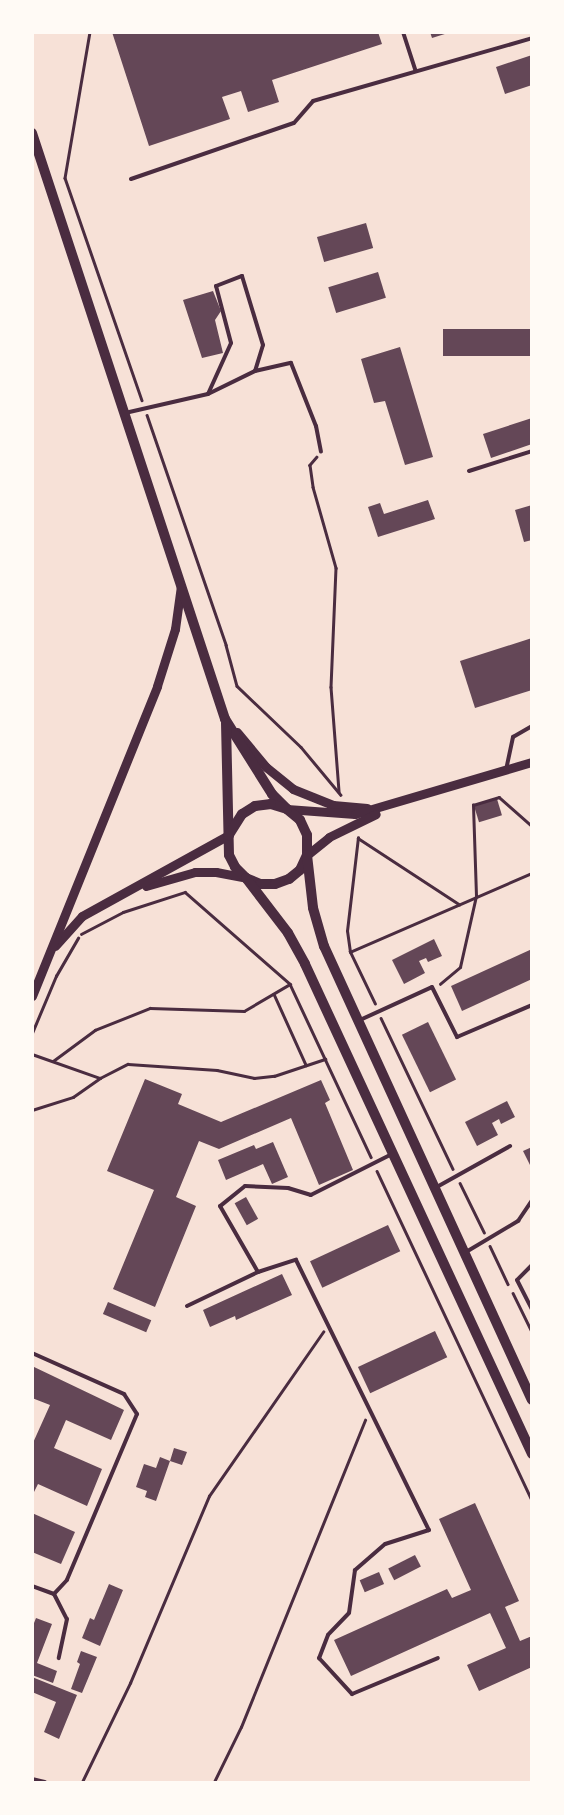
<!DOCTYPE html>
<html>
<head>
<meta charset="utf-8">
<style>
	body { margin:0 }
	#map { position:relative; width:564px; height:1815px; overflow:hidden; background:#f7e1d7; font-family:Inter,sans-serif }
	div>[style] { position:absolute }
	.building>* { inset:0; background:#644757; transform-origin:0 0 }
	.path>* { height:2.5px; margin:-1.25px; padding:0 1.25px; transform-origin:1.25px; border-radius:1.25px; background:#4a2c40 }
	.service>* { height:4px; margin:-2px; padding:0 2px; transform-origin:2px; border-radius:2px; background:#4a2c40 }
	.tertiary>* { height:9px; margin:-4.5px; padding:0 4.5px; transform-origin:4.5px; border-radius:4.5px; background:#4a2c40 }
	.secondary>* { height:10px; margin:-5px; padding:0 5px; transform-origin:5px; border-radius:5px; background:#4a2c40 }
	span { translate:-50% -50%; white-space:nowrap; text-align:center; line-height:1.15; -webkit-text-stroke:4.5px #fffaf5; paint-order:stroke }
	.frame { position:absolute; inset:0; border:34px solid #fffaf5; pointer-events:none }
</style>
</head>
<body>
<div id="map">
	<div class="building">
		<i style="clip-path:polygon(112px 32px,378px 32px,382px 44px,272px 80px,279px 102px,248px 112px,241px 91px,222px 97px,230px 119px,149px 146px)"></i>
		<i style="clip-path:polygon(430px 32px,448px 32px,448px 33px,432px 38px)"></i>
		<i style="clip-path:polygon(532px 55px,532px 85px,505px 94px,496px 67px)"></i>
		<i style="left:366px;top:223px;width:26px;height:51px;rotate:74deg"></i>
		<i style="left:378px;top:272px;width:27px;height:52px;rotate:73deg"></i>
		<i style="clip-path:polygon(213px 291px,221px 311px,215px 320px,223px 353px,202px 358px,183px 300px)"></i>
		<i style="left:532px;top:329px;width:27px;height:89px;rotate:90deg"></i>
		<i style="clip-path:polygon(400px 347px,433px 457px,405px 465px,385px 401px,374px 403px,361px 359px)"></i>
		<i style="clip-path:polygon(532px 418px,532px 444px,491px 458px,483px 434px)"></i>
		<i style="clip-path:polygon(428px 500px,435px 519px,378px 537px,368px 507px,380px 503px,384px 514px)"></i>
		<i style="clip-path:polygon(532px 505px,532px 540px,524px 542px,515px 510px)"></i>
		<i style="clip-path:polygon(532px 638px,532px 690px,475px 708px,460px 661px)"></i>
		<i style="left:497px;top:799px;width:17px;height:24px;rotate:73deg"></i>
		<i style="clip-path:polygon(434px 939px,442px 956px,428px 962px,426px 958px,419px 961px,425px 973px,404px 984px,392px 960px)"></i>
		<i style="clip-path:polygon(532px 949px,532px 979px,462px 1011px,451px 986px)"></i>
		<i style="left:428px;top:1022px;width:64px;height:29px;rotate:64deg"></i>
		<i style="clip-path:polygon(145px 1079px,182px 1094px,178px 1104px,221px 1122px,321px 1080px,330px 1100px,325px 1103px,353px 1170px,319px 1185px,291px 1118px,219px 1149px,199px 1141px,176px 1197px,196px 1206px,155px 1307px,113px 1289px,154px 1190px,107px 1171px)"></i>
		<i style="clip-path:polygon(507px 1101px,515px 1117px,501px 1124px,499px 1119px,492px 1123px,498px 1135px,477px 1146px,465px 1122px)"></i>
		<i style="clip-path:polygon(273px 1142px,288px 1177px,272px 1184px,263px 1164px,226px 1180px,218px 1160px,254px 1145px,256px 1149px)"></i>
		<i style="clip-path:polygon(532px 1147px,532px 1169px,523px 1151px)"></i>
		<i style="left:246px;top:1197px;width:25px;height:13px;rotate:61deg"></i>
		<i style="left:388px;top:1225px;width:29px;height:86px;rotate:65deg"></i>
		<i style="clip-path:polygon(282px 1274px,292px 1295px,236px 1320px,235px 1316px,210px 1327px,203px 1310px)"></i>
		<i style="left:108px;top:1302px;width:47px;height:13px;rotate:23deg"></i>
		<i style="left:435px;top:1331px;width:29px;height:85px;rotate:65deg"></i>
		<i style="clip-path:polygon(32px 1366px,124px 1410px,111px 1440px,66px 1420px,54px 1448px,102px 1469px,87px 1506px,38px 1484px,32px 1496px,32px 1445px,50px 1405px,32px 1398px)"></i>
		<i style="clip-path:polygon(174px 1448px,187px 1452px,182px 1465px,170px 1461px,156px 1501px,145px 1497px,147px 1491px,136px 1487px,144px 1464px,156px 1468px,160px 1457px,170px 1461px)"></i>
		<i style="clip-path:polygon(475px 1503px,519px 1601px,505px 1607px,520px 1641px,532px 1636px,532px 1667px,479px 1691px,467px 1665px,506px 1648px,490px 1613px,351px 1676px,334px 1640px,447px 1589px,452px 1598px,471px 1590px,439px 1519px)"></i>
		<i style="clip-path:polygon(32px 1513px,75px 1532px,61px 1564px,32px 1552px)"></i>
		<i style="left:415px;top:1555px;width:13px;height:30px;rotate:63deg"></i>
		<i style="left:379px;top:1572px;width:13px;height:21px;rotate:67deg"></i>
		<i style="clip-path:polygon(109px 1584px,123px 1590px,100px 1646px,82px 1638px,90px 1618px,94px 1620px)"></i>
		<i style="clip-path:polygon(36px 1618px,52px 1624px,37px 1663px,57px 1671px,53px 1683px,32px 1675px,32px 1628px)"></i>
		<i style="clip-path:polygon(81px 1651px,97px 1657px,82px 1693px,71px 1689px,80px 1664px,77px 1662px)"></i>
		<i style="clip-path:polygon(32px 1677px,77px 1695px,59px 1739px,44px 1732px,56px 1702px,32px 1692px)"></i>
	</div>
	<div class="path">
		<i style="left:90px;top:32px;width:148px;rotate:99.7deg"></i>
		<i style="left:65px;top:178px;width:235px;rotate:70.9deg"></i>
		<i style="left:147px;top:415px;width:243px;rotate:71deg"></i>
		<i style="left:226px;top:645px;width:42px;rotate:75deg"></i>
		<i style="left:237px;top:686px;width:88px;rotate:43.6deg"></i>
		<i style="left:301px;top:747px;width:62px;rotate:50.2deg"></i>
		<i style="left:317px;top:457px;width:11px;rotate:131deg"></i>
		<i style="left:310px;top:465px;width:22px;rotate:82deg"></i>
		<i style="left:313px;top:487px;width:84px;rotate:74.1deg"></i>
		<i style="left:336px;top:568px;width:119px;rotate:92.4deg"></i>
		<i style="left:331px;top:687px;width:105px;rotate:85.6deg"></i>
		<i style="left:81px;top:934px;width:47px;rotate:-27.6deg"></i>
		<i style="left:123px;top:912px;width:65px;rotate:-17.9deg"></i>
		<i style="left:185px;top:892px;width:140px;rotate:41.2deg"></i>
		<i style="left:290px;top:984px;width:191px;rotate:64.9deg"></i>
		<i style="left:350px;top:952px;width:198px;rotate:-23.5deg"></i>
		<i style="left:440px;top:984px;width:26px;rotate:-40deg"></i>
		<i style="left:460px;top:967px;width:73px;rotate:-77.3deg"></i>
		<i style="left:476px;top:896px;width:91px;rotate:-91.9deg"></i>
		<i style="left:473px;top:805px;width:27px;rotate:-17deg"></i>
		<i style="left:499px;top:797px;width:44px;rotate:41.3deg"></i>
		<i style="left:274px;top:994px;width:78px;rotate:65.7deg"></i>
		<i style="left:375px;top:1004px;width:58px;rotate:-115.7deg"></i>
		<i style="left:350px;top:952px;width:21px;rotate:-98deg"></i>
		<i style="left:347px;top:931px;width:94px;rotate:-83.3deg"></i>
		<i style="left:358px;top:838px;width:121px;rotate:33.2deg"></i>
		<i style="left:381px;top:1018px;width:167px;rotate:64.5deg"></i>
		<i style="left:32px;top:1033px;width:62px;rotate:-67.2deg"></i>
		<i style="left:56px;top:976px;width:44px;rotate:-59.9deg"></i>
		<i style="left:32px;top:1054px;width:72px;rotate:19.4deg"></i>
		<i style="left:53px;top:1061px;width:52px;rotate:-36.4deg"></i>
		<i style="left:95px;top:1030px;width:59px;rotate:-21.8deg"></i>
		<i style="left:150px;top:1008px;width:94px;rotate:1.8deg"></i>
		<i style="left:244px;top:1011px;width:53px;rotate:-30.4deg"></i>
		<i style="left:32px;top:1110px;width:43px;rotate:-17.6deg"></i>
		<i style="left:73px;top:1097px;width:33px;rotate:-35deg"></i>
		<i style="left:100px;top:1078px;width:31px;rotate:-27deg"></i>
		<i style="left:128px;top:1064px;width:89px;rotate:3.9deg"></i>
		<i style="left:217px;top:1070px;width:38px;rotate:12deg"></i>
		<i style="left:254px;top:1078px;width:20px;rotate:-6deg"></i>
		<i style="left:274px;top:1076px;width:54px;rotate:-18.4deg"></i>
		<i style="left:377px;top:1171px;width:364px;rotate:64.8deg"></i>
		<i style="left:460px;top:1183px;width:55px;rotate:63.9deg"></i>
		<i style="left:490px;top:1246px;width:42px;rotate:64.7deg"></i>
		<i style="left:513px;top:1293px;width:43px;rotate:64deg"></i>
		<i style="left:82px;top:1782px;width:110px;rotate:-64.1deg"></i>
		<i style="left:130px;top:1683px;width:203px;rotate:-67.1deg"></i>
		<i style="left:209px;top:1496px;width:200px;rotate:-55.2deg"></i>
		<i style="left:214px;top:1782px;width:61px;rotate:-63.9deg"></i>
		<i style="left:241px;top:1727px;width:331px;rotate:-68deg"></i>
	</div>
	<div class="service">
		<i style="left:403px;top:32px;width:40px;rotate:72deg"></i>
		<i style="left:131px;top:179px;width:172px;rotate:-19deg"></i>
		<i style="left:294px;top:123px;width:29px;rotate:-49deg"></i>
		<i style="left:313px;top:101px;width:228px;rotate:-16deg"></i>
		<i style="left:208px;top:394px;width:56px;rotate:-65.7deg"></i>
		<i style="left:231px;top:343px;width:59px;rotate:-104.7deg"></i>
		<i style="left:216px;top:286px;width:28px;rotate:-21deg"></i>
		<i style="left:242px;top:276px;width:72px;rotate:73.1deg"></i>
		<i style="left:263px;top:345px;width:27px;rotate:107deg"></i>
		<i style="left:125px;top:413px;width:85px;rotate:-12.9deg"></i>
		<i style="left:208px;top:394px;width:52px;rotate:-26.1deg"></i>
		<i style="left:255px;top:371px;width:37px;rotate:-13deg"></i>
		<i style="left:291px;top:363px;width:68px;rotate:68.4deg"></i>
		<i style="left:316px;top:426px;width:26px;rotate:79deg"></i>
		<i style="left:469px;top:471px;width:66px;rotate:-17.6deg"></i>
		<i style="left:506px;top:770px;width:34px;rotate:-78deg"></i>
		<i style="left:513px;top:737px;width:22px;rotate:-30deg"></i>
		<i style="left:360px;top:1020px;width:79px;rotate:-24.6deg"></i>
		<i style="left:432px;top:987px;width:56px;rotate:63.4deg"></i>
		<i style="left:457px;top:1037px;width:82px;rotate:-23.1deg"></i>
		<i style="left:392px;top:1154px;width:91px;rotate:153.2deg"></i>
		<i style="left:311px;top:1195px;width:24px;rotate:-163deg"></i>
		<i style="left:288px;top:1188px;width:43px;rotate:-177.3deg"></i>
		<i style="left:245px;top:1186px;width:32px;rotate:141deg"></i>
		<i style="left:220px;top:1206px;width:76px;rotate:60.1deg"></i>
		<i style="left:258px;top:1272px;width:40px;rotate:-18deg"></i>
		<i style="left:296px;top:1260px;width:301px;rotate:63.8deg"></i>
		<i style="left:429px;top:1530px;width:46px;rotate:162.3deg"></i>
		<i style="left:385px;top:1544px;width:40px;rotate:139deg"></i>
		<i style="left:355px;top:1570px;width:43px;rotate:97.9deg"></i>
		<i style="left:349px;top:1613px;width:30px;rotate:134deg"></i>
		<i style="left:328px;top:1635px;width:25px;rotate:111deg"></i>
		<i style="left:319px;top:1658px;width:49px;rotate:47.5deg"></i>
		<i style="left:352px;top:1694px;width:93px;rotate:-22.7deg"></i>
		<i style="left:435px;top:1188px;width:86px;rotate:-29.2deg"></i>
		<i style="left:466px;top:1252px;width:61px;rotate:-30.8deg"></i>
		<i style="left:518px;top:1221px;width:25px;rotate:-56deg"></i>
		<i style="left:532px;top:1265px;width:21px;rotate:135deg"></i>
		<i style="left:517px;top:1280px;width:33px;rotate:63deg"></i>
		<i style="left:187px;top:1306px;width:79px;rotate:-25.6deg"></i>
		<i style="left:32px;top:1353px;width:101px;rotate:24deg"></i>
		<i style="left:124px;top:1394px;width:24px;rotate:57deg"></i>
		<i style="left:137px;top:1414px;width:180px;rotate:112.9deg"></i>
		<i style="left:67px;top:1580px;width:19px;rotate:133deg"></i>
		<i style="left:54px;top:1594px;width:23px;rotate:-160deg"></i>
		<i style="left:54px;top:1594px;width:28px;rotate:63deg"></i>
		<i style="left:67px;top:1619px;width:40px;rotate:102deg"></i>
		<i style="left:32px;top:1779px;width:13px;rotate:13deg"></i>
	</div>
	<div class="tertiary">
		<i style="left:237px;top:732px;width:45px;rotate:50.4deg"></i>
		<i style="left:266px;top:767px;width:35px;rotate:39deg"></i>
		<i style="left:293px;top:789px;width:43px;rotate:21.8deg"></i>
		<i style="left:333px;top:805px;width:34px;rotate:5deg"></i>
		<i style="left:287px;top:809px;width:68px;rotate:4.2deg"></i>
		<i style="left:355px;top:814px;width:184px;rotate:-16.4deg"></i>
		<i style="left:307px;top:855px;width:28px;rotate:-39deg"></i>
		<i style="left:329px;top:837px;width:52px;rotate:-26.1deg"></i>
		<i style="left:146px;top:886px;width:51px;rotate:-15.9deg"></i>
		<i style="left:195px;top:872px;width:21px"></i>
		<i style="left:216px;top:872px;width:31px;rotate:11deg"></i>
		<i style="left:55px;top:946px;width:40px;rotate:-48deg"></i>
		<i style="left:82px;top:916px;width:168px;rotate:-28.9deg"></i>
		<i style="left:32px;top:996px;width:334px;rotate:-68deg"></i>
		<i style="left:157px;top:686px;width:60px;rotate:-72.5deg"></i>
		<i style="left:175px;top:629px;width:43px;rotate:-82.1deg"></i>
	</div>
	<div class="secondary">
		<i style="left:32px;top:133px;width:617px;rotate:71.77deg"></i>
		<i style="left:225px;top:719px;width:89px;rotate:57.9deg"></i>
		<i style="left:272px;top:794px;width:21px;rotate:45deg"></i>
		<i style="left:226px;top:723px;width:132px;rotate:88.7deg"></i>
		<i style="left:229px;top:855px;width:13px;rotate:63deg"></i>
		<i style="left:235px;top:867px;width:16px;rotate:45deg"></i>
		<i style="left:246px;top:878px;width:15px;rotate:23deg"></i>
		<i style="left:260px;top:884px;width:15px"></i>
		<i style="left:275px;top:884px;width:15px;rotate:-20deg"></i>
		<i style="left:289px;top:879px;width:14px;rotate:-39deg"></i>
		<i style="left:300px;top:870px;width:17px;rotate:-65deg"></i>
		<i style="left:307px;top:855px;width:20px;rotate:-90deg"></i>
		<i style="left:307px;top:835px;width:17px;rotate:-115deg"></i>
		<i style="left:300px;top:820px;width:17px;rotate:-140deg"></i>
		<i style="left:287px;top:809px;width:17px;rotate:-163deg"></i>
		<i style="left:271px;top:804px;width:16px;rotate:173deg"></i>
		<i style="left:255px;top:806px;width:15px;rotate:148deg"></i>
		<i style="left:242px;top:814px;width:25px;rotate:122deg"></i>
		<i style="left:307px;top:855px;width:53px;rotate:83.5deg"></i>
		<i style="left:313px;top:908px;width:40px;rotate:74deg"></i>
		<i style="left:324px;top:946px;width:499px;rotate:65.4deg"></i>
		<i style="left:246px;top:878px;width:69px;rotate:52.6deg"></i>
		<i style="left:288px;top:933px;width:35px;rotate:61deg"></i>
		<i style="left:305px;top:964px;width:540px;rotate:65.14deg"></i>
	</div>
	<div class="frame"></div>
</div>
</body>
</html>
